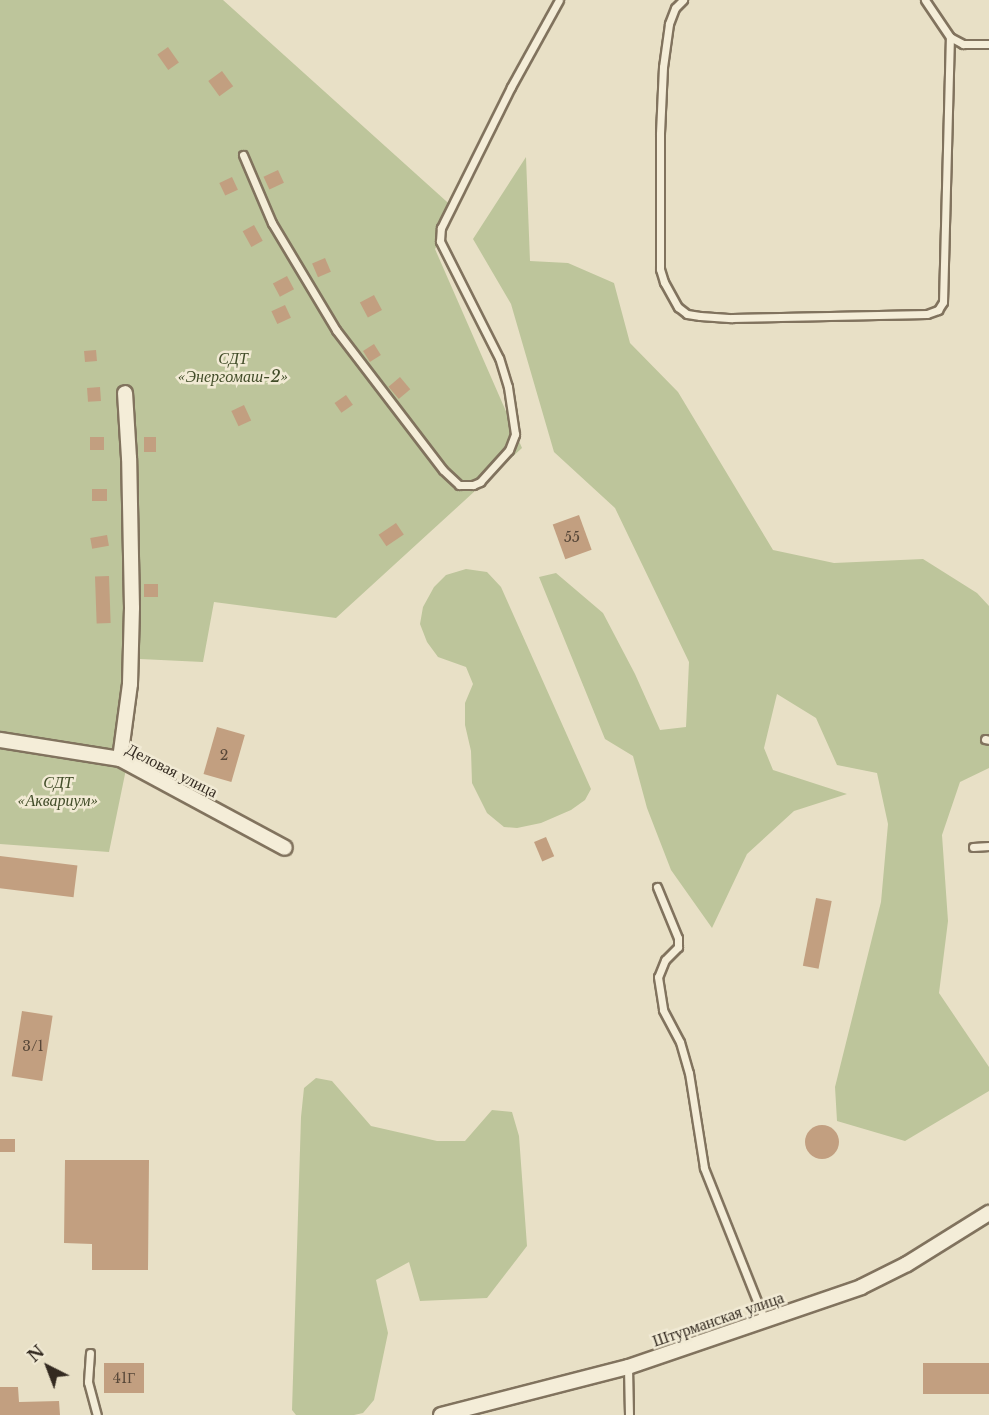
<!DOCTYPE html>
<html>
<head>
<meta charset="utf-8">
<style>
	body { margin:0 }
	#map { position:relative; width:989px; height:1415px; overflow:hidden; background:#e8e0c6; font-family:"Libre Baskerville",serif }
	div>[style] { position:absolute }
	.green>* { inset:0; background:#bdc59b }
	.building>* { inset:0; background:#c29f80; transform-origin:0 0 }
	.round { border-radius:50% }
	.roads { filter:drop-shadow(2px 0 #81735e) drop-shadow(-2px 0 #81735e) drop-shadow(0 2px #81735e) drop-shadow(0 -2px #81735e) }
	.lane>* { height:7px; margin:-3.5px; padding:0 3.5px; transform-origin:3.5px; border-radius:3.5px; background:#f4edd8 }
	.street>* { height:14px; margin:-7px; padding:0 7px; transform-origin:7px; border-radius:7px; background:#f4edd8 }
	span { translate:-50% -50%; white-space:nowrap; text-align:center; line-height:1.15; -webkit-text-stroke:5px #f1ead4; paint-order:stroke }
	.number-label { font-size:14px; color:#574738 }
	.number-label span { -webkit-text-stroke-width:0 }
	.park-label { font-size:16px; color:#424d29; font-style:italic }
	.street-label { font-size:16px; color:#332a20 }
	.north { position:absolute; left:18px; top:1337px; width:60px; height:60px; -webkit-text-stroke:4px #f1ead4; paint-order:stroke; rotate:318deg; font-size:16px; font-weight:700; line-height:24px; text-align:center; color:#332a20 }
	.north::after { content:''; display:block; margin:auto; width:21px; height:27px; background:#332a20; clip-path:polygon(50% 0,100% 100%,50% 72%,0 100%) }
</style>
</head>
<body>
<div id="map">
	<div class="green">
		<i style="clip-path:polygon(0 0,223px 0,456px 210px,435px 249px,522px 448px,336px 618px,214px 602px,203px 662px,140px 659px,131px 745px,109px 852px,0 844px)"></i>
		<i style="clip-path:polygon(526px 157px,530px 261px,568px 263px,614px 283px,630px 343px,678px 392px,773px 550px,834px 563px,923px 559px,977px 593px,989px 606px,989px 768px,960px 782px,942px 835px,948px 921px,939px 993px,989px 1067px,989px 1091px,905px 1141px,837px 1121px,835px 1087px,881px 902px,888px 824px,877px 773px,837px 765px,816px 718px,777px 694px,764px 748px,773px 770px,847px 794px,794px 811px,747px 854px,712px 928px,671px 870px,647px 808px,633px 756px,605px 739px,539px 577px,556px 573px,603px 613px,635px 674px,660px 730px,686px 727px,689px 662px,615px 508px,554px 452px,511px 304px,473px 239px)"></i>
		<i style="clip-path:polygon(466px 569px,487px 572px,501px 587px,591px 789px,585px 800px,571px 810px,541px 823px,517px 828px,504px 827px,487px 813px,472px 783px,471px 751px,465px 725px,465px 703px,473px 684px,466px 667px,438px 657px,427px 642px,420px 624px,423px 607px,434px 587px,446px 575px)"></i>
		<i style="clip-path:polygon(316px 1078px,332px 1081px,371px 1126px,437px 1141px,465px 1141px,492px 1110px,512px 1112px,519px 1136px,527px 1246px,487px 1298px,420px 1301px,409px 1262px,376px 1280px,388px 1333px,374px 1400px,363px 1413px,354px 1415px,296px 1415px,292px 1410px,301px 1117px,304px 1088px)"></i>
	</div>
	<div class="building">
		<i style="left:168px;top:47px;width:19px;height:13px;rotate:55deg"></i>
		<i style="left:222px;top:71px;width:19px;height:17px;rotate:54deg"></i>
		<i style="left:278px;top:170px;width:14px;height:16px;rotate:65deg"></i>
		<i style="left:232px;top:177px;width:14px;height:14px;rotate:65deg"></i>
		<i style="left:254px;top:225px;width:18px;height:13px;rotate:61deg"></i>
		<i style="left:325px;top:258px;width:15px;height:14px;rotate:67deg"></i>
		<i style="left:287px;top:276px;width:15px;height:16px;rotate:62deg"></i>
		<i style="left:374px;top:295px;width:17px;height:16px;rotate:62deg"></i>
		<i style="left:285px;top:305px;width:14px;height:15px;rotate:65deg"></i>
		<i style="left:374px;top:344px;width:13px;height:13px;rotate:58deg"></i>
		<i style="left:96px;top:350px;width:11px;height:12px;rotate:85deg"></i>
		<i style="left:400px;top:377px;width:16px;height:15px;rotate:50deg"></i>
		<i style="left:100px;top:387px;width:14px;height:13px;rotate:86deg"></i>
		<i style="left:346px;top:395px;width:12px;height:14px;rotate:55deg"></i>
		<i style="left:244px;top:405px;width:17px;height:14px;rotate:65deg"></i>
		<i style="left:90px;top:437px;width:14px;height:13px"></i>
		<i style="left:144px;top:437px;width:12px;height:15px"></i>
		<i style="left:92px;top:489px;width:15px;height:12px"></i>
		<i style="left:579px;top:515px;width:37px;height:28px;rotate:70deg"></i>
		<i style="left:396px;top:523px;width:14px;height:21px;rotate:56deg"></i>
		<i style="left:107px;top:535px;width:11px;height:17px;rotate:80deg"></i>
		<i style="left:109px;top:576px;width:47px;height:14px;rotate:88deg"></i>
		<i style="left:144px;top:584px;width:14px;height:13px"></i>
		<i style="left:217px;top:727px;width:29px;height:49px;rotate:16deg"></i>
		<i style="left:546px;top:837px;width:21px;height:13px;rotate:67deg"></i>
		<i style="left:0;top:856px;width:78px;height:32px;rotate:7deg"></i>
		<i style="left:816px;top:898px;width:16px;height:69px;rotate:11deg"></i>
		<i style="left:22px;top:1011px;width:31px;height:66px;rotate:9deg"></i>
		<i class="round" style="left:805px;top:1125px;width:34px;height:34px"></i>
		<i style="left:0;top:1139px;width:15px;height:13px"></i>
		<i style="clip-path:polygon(65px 1160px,149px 1160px,148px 1270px,92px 1270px,92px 1244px,64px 1243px)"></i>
		<i style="left:104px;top:1363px;width:40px;height:30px"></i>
		<i style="left:989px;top:1363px;width:31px;height:66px;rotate:90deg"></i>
		<i style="clip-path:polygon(0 1387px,18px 1387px,19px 1402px,59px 1401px,60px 1415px,0 1415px)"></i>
	</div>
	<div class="roads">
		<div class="lane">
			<i style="left:683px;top:0;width:11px;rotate:135deg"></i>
			<i style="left:675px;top:8px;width:17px;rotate:111deg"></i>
			<i style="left:669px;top:24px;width:43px;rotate:97.9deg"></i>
			<i style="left:663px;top:67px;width:67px;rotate:92.6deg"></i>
			<i style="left:660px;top:134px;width:135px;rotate:90deg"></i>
			<i style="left:660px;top:269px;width:14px;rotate:73deg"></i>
			<i style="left:664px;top:282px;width:29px;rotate:61deg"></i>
			<i style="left:678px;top:307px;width:11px;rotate:38deg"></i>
			<i style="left:687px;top:314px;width:13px;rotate:9deg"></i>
			<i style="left:700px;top:316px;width:32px;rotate:4deg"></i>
			<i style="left:732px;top:318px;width:195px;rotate:-1.2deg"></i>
			<i style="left:927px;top:314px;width:12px;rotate:-20deg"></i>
			<i style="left:938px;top:310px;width:9px;rotate:-58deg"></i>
			<i style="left:943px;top:302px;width:265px;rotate:-88.5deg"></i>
			<i style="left:925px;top:0;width:45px;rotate:56deg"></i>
			<i style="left:950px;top:37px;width:15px;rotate:28deg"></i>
			<i style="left:963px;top:44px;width:26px"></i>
			<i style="left:243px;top:155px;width:74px;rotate:66.9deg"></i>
			<i style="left:272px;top:223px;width:125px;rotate:59.1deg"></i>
			<i style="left:336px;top:330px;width:176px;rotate:52.6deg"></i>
			<i style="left:443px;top:470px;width:22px;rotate:43deg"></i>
			<i style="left:459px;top:485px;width:14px"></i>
			<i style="left:473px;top:485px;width:8px;rotate:-23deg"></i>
			<i style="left:480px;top:482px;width:43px;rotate:-47.8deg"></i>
			<i style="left:509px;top:450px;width:17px;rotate:-69deg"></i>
			<i style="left:515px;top:434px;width:48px;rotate:-98.5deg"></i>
			<i style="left:508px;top:387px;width:30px;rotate:-107deg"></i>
			<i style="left:499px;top:358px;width:131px;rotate:-116.8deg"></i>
			<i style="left:440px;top:241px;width:13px;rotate:-86deg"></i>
			<i style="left:441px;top:228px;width:157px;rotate:-63.6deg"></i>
			<i style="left:511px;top:87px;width:99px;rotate:-61.1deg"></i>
			<i style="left:985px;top:739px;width:4px;rotate:14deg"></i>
			<i style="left:973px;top:847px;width:16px;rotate:-4deg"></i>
			<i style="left:657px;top:887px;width:55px;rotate:67.6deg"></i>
			<i style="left:678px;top:938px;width:9px;rotate:90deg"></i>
			<i style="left:678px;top:947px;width:18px;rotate:135deg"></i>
			<i style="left:665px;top:960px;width:18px;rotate:112deg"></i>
			<i style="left:658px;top:977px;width:33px;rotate:81deg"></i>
			<i style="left:663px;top:1010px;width:36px;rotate:62deg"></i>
			<i style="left:680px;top:1042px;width:32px;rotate:74deg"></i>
			<i style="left:689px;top:1073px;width:96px;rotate:81deg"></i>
			<i style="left:704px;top:1168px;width:165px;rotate:68.3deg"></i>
			<i style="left:90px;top:1353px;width:29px;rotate:94deg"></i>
			<i style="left:88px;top:1382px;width:34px;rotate:75deg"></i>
			<i style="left:628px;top:1367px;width:48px;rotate:88.8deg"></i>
		</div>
		<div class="street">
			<i style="left:0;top:740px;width:121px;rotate:9deg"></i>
			<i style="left:120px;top:759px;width:187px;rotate:28.3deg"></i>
			<i style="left:120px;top:759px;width:76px;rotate:-82.4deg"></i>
			<i style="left:130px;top:684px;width:76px;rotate:-88.5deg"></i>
			<i style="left:132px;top:608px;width:150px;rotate:-91.1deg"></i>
			<i style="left:129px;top:458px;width:65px;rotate:-93.5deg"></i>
			<i style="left:441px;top:1415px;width:193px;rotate:-14.4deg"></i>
			<i style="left:628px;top:1367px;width:246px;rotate:-18.9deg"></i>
			<i style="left:861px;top:1287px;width:51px;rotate:-26.6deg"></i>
			<i style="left:907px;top:1264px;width:97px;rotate:-31.9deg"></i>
		</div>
	</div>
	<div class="number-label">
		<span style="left:572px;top:537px">55</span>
		<span style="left:224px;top:755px">2</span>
		<span style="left:33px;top:1046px">3/1</span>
		<span style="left:124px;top:1378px">41Г</span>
	</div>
	<div class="park-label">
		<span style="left:233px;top:367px">СДТ<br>«Энергомаш-2»</span>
		<span style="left:58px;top:791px">СДТ<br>«Аквариум»</span>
	</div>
	<div class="street-label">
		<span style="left:172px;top:770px;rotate:27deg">Деловая улица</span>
		<span style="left:718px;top:1319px;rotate:-19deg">Штурманская улица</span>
	</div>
	<div class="north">N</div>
</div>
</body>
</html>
